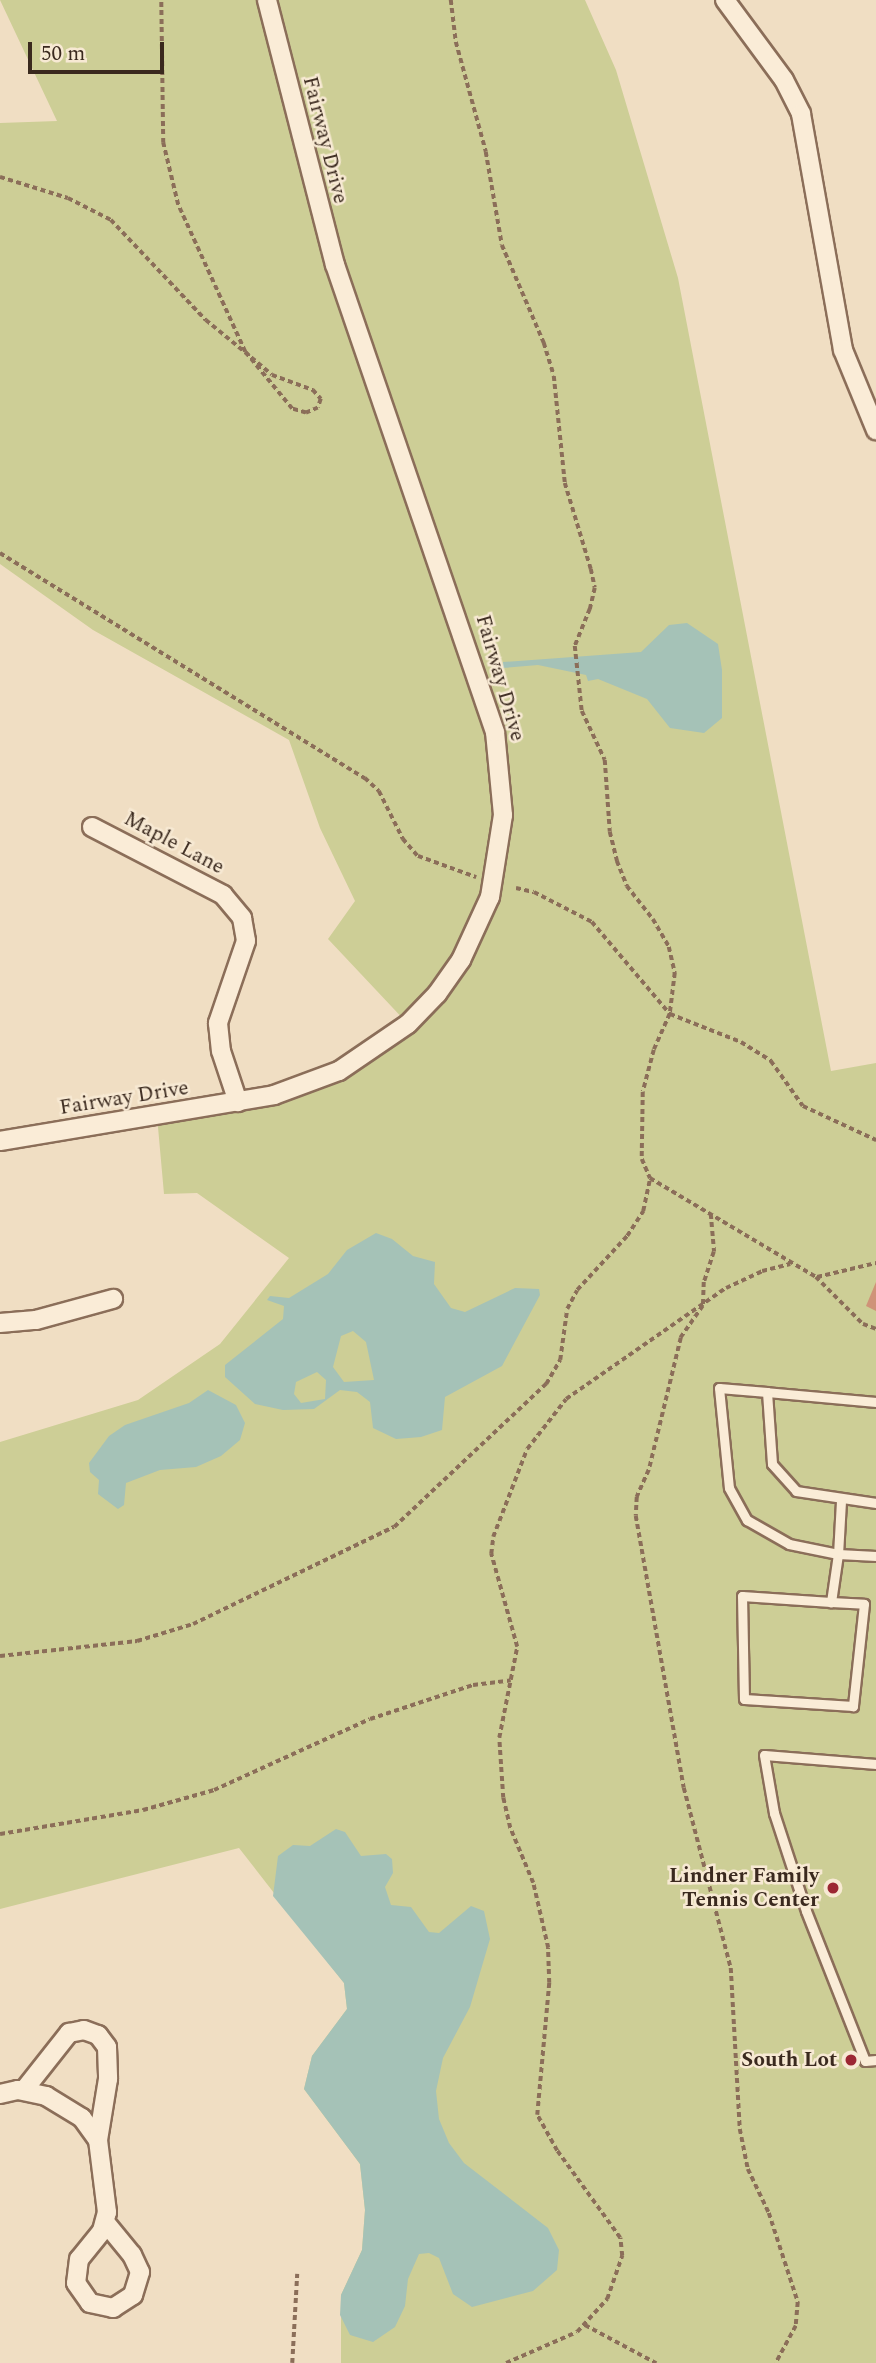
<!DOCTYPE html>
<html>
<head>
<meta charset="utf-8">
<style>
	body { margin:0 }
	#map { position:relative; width:876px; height:2363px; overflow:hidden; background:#f0dec3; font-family:Spectral,serif }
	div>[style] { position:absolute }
	.green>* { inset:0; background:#cdce96 }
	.water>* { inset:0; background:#a5c2b7 }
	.building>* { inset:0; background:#cf9378 }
	.path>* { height:3.5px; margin-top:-1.75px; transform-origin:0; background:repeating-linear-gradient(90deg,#8b6e59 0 5px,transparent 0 8.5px) }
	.roads { filter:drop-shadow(2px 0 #8b6e59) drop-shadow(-2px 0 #8b6e59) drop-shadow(0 2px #8b6e59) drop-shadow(0 -2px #8b6e59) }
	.lane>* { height:9px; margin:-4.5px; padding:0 4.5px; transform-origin:4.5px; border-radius:4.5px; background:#faecd7 }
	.street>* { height:18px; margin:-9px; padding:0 9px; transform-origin:9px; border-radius:9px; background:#faecd7 }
	.dots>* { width:19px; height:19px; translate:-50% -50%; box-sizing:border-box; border:4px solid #f7e9d3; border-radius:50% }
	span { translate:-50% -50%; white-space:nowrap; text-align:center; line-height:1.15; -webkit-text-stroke:5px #f7e9d3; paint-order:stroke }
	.street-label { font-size:21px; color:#3a291e }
	.poi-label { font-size:21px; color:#3a291e; font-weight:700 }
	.right { translate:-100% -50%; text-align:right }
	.scale { position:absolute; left:28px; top:42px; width:136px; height:32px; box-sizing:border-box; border:4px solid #3a291e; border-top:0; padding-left:9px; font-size:21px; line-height:24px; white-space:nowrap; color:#3a291e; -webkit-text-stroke:5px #f7e9d3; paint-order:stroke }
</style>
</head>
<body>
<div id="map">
	<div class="green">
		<i style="clip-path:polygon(0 0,585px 0,616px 70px,678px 278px,831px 1071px,876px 1063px,876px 2363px,341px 2363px,341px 2295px,362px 2250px,365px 2210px,360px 2164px,304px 2089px,312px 2056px,347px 2009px,344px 1983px,239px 1848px,0 1909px,0 1442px,138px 1400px,220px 1344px,289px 1258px,197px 1193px,164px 1194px,157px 1116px,295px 1089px,408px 1024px,328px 939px,355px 901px,320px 828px,289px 740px,93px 630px,0 564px,0 123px,57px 121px)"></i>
	</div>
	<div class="water">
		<i style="clip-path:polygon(687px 623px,718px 644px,722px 670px,722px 718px,704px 733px,670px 728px,647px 699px,598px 679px,588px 681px,586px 675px,538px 665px,503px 668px,503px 662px,641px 652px,669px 625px)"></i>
		<i style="clip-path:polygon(evenodd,376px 1233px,392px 1239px,413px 1256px,435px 1262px,434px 1284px,451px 1308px,465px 1312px,515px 1288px,539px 1289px,540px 1295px,502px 1366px,445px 1397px,442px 1430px,421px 1437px,396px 1439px,373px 1428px,370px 1402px,357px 1392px,340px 1390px,314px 1409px,283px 1410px,255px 1404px,225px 1377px,225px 1365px,283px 1319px,284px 1306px,267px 1300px,270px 1296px,289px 1298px,328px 1274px,347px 1250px,376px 1233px,353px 1331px,366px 1342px,374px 1380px,344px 1382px,333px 1367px,341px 1336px,353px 1331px,376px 1233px,317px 1372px,326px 1380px,325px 1399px,301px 1403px,294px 1394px,296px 1382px,317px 1372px)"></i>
		<i style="clip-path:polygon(208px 1390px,236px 1405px,245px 1423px,240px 1440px,221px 1456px,196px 1467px,160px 1470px,126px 1483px,124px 1505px,118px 1509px,98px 1494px,99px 1480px,90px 1472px,89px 1463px,109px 1436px,125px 1425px,189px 1403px)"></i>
		<i style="clip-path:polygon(336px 1829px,345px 1832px,361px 1856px,386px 1854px,392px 1859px,393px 1873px,385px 1887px,391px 1905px,411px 1907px,429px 1932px,439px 1933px,471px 1906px,484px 1911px,490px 1939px,470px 2007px,443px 2058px,436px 2091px,439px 2119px,449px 2143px,464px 2163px,548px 2228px,559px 2250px,557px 2270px,533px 2291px,472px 2307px,453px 2294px,439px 2258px,429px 2253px,419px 2254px,408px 2279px,405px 2306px,395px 2327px,373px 2342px,350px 2335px,340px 2315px,341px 2295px,362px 2250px,365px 2210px,360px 2164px,304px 2089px,312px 2056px,347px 2009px,344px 1983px,273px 1896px,278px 1856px,293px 1845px,310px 1846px)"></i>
	</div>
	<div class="building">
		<i style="clip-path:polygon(876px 1282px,876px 1311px,866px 1306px)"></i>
	</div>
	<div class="path">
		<i style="left:451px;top:0;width:42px;rotate:83.2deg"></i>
		<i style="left:456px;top:42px;width:114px;rotate:74.7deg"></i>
		<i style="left:486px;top:152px;width:94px;rotate:80.2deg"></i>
		<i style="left:502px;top:245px;width:107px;rotate:66.8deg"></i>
		<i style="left:544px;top:343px;width:34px;rotate:73deg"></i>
		<i style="left:554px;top:376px;width:108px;rotate:84.1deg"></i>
		<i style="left:565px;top:483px;width:90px;rotate:73.2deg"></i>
		<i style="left:591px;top:569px;width:19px;rotate:78deg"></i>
		<i style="left:595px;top:588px;width:22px;rotate:103deg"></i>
		<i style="left:590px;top:609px;width:40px;rotate:112deg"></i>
		<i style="left:575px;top:646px;width:65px;rotate:83.9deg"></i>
		<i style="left:582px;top:711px;width:54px;rotate:64.9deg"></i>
		<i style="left:605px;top:760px;width:72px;rotate:86deg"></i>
		<i style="left:610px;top:832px;width:30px;rotate:76deg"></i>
		<i style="left:617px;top:861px;width:27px;rotate:68deg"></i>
		<i style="left:627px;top:886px;width:42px;rotate:51.8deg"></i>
		<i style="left:653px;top:919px;width:32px;rotate:60deg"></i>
		<i style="left:669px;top:947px;width:27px;rotate:77deg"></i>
		<i style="left:675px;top:973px;width:41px;rotate:97deg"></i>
		<i style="left:670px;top:1014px;width:39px;rotate:114deg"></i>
		<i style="left:654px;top:1050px;width:43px;rotate:104.7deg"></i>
		<i style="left:643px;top:1092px;width:67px;rotate:90.9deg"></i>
		<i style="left:642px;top:1159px;width:21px;rotate:67deg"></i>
		<i style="left:650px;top:1178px;width:193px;rotate:30.8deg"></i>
		<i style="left:816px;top:1277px;width:66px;rotate:45deg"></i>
		<i style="left:863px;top:1324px;width:14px;rotate:21deg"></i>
		<i style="left:0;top:177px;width:71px;rotate:17.2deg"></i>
		<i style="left:68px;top:198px;width:48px;rotate:27.1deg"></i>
		<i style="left:111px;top:220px;width:138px;rotate:46.5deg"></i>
		<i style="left:206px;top:320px;width:50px;rotate:39.4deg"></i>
		<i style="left:245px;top:352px;width:35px;rotate:40deg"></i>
		<i style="left:272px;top:375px;width:44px;rotate:20.1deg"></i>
		<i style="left:313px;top:390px;width:12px;rotate:48deg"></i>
		<i style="left:321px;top:399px;width:9px;rotate:108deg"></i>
		<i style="left:318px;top:408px;width:13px;rotate:157deg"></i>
		<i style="left:306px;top:413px;width:15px;rotate:-164deg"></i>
		<i style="left:292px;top:409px;width:74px;rotate:-129.5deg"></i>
		<i style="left:245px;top:352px;width:162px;rotate:-114.5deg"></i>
		<i style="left:178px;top:205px;width:64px;rotate:-103.6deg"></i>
		<i style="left:163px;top:143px;width:143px;rotate:-90.8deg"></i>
		<i style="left:0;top:553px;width:429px;rotate:31.7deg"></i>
		<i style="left:365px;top:778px;width:19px;rotate:43deg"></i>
		<i style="left:379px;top:791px;width:54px;rotate:63.4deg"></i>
		<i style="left:403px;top:839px;width:23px;rotate:49deg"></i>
		<i style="left:418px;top:856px;width:62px;rotate:19.9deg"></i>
		<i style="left:516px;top:888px;width:18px;rotate:13deg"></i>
		<i style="left:534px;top:892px;width:65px;rotate:27.3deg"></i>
		<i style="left:592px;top:922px;width:121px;rotate:49.7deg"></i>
		<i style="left:670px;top:1014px;width:76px;rotate:21.5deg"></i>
		<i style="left:741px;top:1042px;width:36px;rotate:32deg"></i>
		<i style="left:771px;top:1061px;width:55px;rotate:54.6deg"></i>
		<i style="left:803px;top:1106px;width:81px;rotate:25deg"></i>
		<i style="left:711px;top:1214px;width:38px;rotate:85deg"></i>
		<i style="left:714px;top:1252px;width:32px;rotate:108deg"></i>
		<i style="left:704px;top:1282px;width:24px;rotate:92deg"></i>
		<i style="left:703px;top:1306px;width:39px;rotate:125deg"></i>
		<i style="left:681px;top:1338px;width:136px;rotate:103.6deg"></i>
		<i style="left:649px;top:1470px;width:30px;rotate:114deg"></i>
		<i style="left:637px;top:1497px;width:19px;rotate:93deg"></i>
		<i style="left:636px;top:1516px;width:276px;rotate:80deg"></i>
		<i style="left:684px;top:1788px;width:186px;rotate:75.4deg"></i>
		<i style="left:731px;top:1968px;width:161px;rotate:86.8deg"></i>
		<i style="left:740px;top:2129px;width:41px;rotate:78.7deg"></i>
		<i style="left:748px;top:2169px;width:49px;rotate:64.5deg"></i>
		<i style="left:769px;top:2213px;width:94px;rotate:72deg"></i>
		<i style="left:798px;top:2302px;width:24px;rotate:95deg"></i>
		<i style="left:796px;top:2326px;width:42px;rotate:118.4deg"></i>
		<i style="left:817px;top:1277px;width:61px;rotate:-13.3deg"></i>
		<i style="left:0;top:1656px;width:138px;rotate:-6.2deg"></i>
		<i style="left:137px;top:1641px;width:59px;rotate:-16.9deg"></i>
		<i style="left:193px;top:1624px;width:223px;rotate:-25.8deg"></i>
		<i style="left:394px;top:1527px;width:209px;rotate:-43.3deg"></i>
		<i style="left:546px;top:1384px;width:28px;rotate:-60deg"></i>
		<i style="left:560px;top:1360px;width:51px;rotate:-82.2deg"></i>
		<i style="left:567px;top:1309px;width:21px;rotate:-62deg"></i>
		<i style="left:577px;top:1290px;width:74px;rotate:-47.2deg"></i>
		<i style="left:627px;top:1236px;width:30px;rotate:-57deg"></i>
		<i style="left:643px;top:1211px;width:34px;rotate:-78deg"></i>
		<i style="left:0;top:1834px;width:145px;rotate:-9.5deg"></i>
		<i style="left:143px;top:1810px;width:74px;rotate:-15.7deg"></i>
		<i style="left:214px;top:1790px;width:171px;rotate:-24.5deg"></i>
		<i style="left:370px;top:1719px;width:108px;rotate:-18.3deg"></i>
		<i style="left:473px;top:1685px;width:38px;rotate:-7deg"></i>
		<i style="left:585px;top:2325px;width:81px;rotate:28.2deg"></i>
		<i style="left:292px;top:2363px;width:89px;rotate:-86.8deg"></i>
		<i style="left:506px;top:2363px;width:77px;rotate:-23.6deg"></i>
		<i style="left:577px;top:2332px;width:45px;rotate:-47.7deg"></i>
		<i style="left:607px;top:2299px;width:46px;rotate:-70.8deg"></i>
		<i style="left:622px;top:2256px;width:18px;rotate:-96deg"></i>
		<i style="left:620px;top:2238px;width:107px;rotate:-125.9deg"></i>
		<i style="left:557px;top:2151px;width:41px;rotate:-119.1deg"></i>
		<i style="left:537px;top:2115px;width:133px;rotate:-84.8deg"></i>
		<i style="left:549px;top:1983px;width:35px;rotate:-92deg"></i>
		<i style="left:548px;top:1948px;width:67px;rotate:-103deg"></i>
		<i style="left:533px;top:1883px;width:60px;rotate:-112.7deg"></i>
		<i style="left:510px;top:1828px;width:31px;rotate:-103deg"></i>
		<i style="left:503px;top:1798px;width:60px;rotate:-93.8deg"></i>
		<i style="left:499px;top:1738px;width:93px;rotate:-78.8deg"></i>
		<i style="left:517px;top:1647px;width:97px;rotate:-105.6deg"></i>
		<i style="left:491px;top:1554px;width:17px;rotate:-83deg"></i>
		<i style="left:493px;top:1537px;width:94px;rotate:-68.9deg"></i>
		<i style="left:527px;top:1449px;width:63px;rotate:-52deg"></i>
		<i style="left:566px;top:1399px;width:195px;rotate:-34.8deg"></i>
		<i style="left:726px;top:1288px;width:40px;rotate:-25deg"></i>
		<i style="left:762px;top:1271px;width:29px;rotate:-14deg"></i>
	</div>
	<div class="roads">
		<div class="lane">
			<i style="left:767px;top:1392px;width:48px;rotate:-175.2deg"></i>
			<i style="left:719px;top:1388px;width:100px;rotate:84.3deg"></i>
			<i style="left:729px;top:1488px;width:37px;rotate:61deg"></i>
			<i style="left:747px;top:1520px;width:48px;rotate:29.7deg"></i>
			<i style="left:789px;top:1544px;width:50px;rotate:11.5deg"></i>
			<i style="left:838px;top:1554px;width:49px;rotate:98.3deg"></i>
			<i style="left:831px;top:1602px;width:33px;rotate:3deg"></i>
			<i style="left:864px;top:1604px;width:103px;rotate:96.2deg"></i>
			<i style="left:853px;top:1706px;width:109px;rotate:-176.3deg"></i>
			<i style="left:744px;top:1699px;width:103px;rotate:-91.1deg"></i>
			<i style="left:742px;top:1596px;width:89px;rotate:3.9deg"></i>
			<i style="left:876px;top:1402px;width:109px;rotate:-174.8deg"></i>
			<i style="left:767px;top:1392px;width:72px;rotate:86deg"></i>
			<i style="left:772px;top:1464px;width:36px;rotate:48deg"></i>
			<i style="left:796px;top:1491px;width:81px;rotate:8.5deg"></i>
			<i style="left:841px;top:1501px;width:53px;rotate:93.2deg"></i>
			<i style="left:838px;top:1554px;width:38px;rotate:3deg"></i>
			<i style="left:876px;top:1764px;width:112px;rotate:-175.4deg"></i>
			<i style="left:764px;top:1755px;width:59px;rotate:80.2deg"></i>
			<i style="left:774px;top:1813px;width:103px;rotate:71.9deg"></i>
			<i style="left:806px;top:1911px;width:161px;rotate:68.5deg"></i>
			<i style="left:865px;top:2061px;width:11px;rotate:-5deg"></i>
		</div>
		<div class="street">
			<i style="left:725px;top:0;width:99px;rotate:53.6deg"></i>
			<i style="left:784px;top:80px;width:38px;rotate:63deg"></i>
			<i style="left:801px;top:114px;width:240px;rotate:79.9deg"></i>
			<i style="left:843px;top:350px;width:87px;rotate:67.6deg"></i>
			<i style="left:92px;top:827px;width:148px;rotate:27.4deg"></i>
			<i style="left:223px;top:895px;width:30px;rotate:50deg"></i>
			<i style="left:242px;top:918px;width:23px;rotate:80deg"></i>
			<i style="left:246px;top:941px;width:87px;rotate:108.9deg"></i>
			<i style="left:218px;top:1023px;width:28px;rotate:84deg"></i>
			<i style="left:221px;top:1051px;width:54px;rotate:71.6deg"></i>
			<i style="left:0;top:1141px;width:278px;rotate:-9.5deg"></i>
			<i style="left:274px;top:1095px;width:69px;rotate:-20.3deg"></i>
			<i style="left:339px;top:1071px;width:83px;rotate:-34.3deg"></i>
			<i style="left:408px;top:1024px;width:42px;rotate:-46deg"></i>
			<i style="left:437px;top:994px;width:42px;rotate:-54.8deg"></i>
			<i style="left:461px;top:960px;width:69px;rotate:-65.3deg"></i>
			<i style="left:490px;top:897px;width:83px;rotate:-81deg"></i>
			<i style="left:503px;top:815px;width:83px;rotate:-95.5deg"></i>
			<i style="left:495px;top:732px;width:494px;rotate:-108.9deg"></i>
			<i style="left:335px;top:265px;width:274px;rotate:-104.4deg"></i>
			<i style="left:0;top:1323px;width:36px;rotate:-5deg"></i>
			<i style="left:36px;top:1320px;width:80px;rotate:-15.3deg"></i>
			<i style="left:24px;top:2090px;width:73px;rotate:-51.7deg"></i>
			<i style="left:69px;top:2033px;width:15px;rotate:-11deg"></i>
			<i style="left:84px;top:2030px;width:15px;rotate:20deg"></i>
			<i style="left:98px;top:2035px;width:15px;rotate:53deg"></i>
			<i style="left:107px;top:2047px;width:32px;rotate:88deg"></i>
			<i style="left:108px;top:2079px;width:62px;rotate:99.3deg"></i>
			<i style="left:0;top:2094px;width:18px;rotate:-13deg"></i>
			<i style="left:18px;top:2090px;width:29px;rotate:12deg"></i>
			<i style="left:46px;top:2096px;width:42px;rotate:31.4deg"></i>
			<i style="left:82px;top:2118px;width:27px;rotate:54deg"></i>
			<i style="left:98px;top:2140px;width:73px;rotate:82.9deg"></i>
			<i style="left:107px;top:2212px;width:20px;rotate:105deg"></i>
			<i style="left:102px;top:2231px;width:36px;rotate:129deg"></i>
			<i style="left:79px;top:2259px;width:24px;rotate:97deg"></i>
			<i style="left:76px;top:2283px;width:24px;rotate:55deg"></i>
			<i style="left:90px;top:2303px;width:24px;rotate:12deg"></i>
			<i style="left:113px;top:2308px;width:24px;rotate:-33deg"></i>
			<i style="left:133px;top:2295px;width:24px;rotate:-73deg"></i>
			<i style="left:140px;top:2272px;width:19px;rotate:-115deg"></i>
			<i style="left:132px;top:2255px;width:43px;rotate:-129.3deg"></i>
		</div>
	</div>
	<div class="dots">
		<i style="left:833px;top:1888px;background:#9c2733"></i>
		<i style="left:851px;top:2060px;background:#9c2733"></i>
	</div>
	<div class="street-label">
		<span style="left:325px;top:140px;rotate:76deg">Fairway Drive</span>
		<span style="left:500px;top:678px;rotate:74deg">Fairway Drive</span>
		<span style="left:174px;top:843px;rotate:28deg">Maple Lane</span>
		<span style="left:124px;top:1098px;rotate:-9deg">Fairway Drive</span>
	</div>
	<div class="poi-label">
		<span class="right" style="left:819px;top:1888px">Lindner Family<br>Tennis Center</span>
		<span class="right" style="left:837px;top:2060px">South Lot</span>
	</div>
	<div class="scale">50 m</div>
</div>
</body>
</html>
